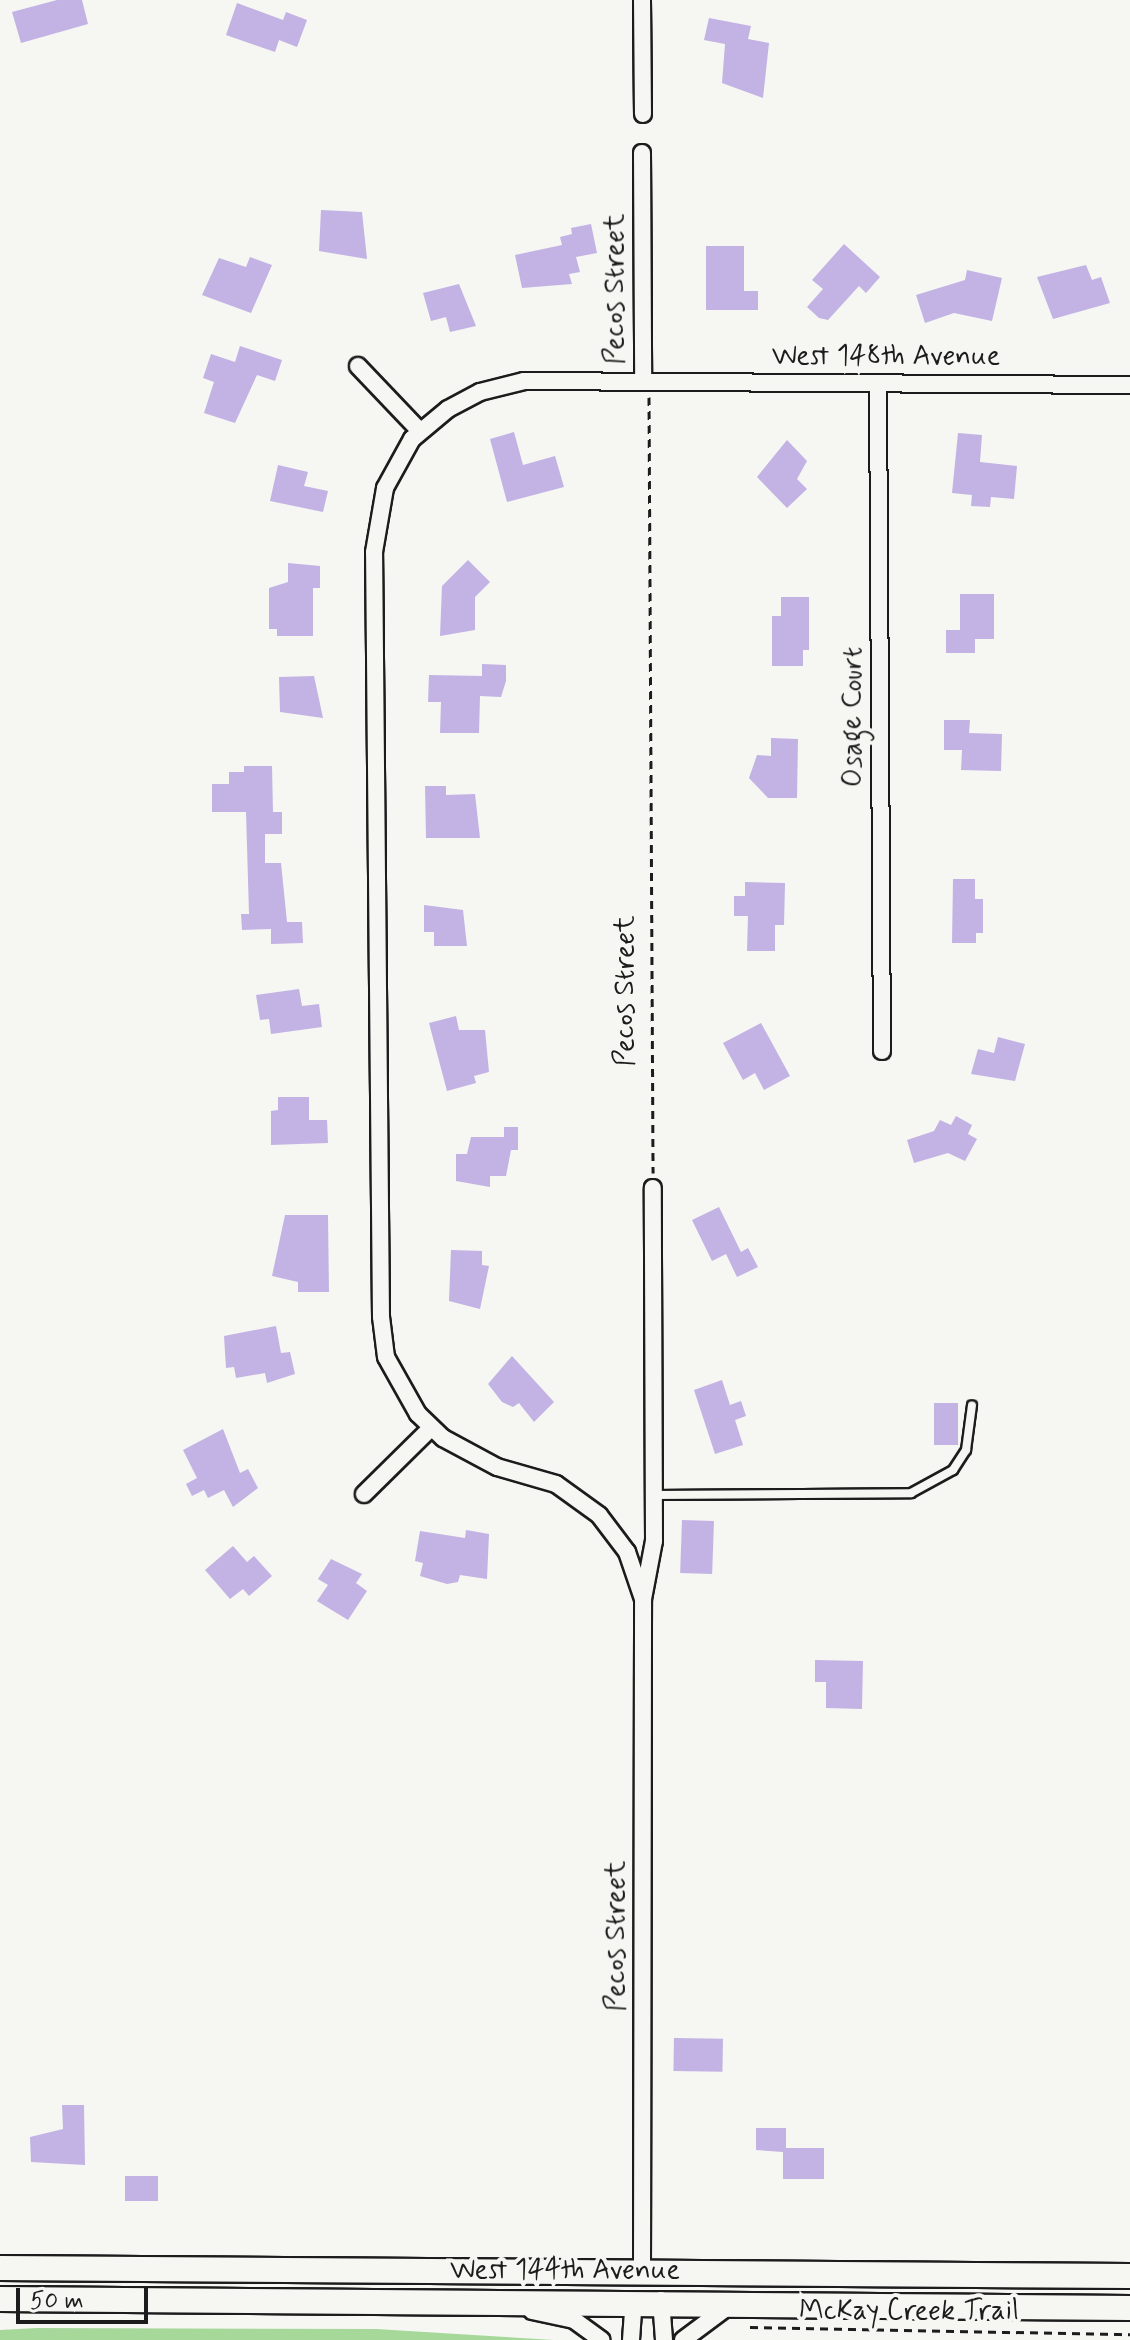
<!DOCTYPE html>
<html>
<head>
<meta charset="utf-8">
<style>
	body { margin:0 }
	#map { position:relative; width:1130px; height:2340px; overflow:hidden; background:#f6f6f2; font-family:Mynerve,sans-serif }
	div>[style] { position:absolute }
	.green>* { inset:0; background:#a6d89a }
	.building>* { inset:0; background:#c2b3e4; transform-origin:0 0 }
	.path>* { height:3px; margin-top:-1.5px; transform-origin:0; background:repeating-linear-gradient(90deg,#1c1c1c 0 8px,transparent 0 14px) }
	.roads { filter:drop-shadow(2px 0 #1c1c1c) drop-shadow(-2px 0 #1c1c1c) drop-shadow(0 2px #1c1c1c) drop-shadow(0 -2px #1c1c1c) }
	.lane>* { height:8px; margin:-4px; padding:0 4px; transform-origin:4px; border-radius:4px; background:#f6f6f2 }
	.street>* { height:16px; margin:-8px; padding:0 8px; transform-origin:8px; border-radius:8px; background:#f6f6f2 }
	.primary>* { height:24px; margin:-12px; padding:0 12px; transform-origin:12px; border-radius:12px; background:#f6f6f2 }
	span { translate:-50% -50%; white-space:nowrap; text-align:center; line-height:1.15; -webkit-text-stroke:8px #f6f6f2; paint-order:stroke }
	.street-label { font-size:28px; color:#1c1c1c }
	.scale { position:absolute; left:16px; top:2288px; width:132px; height:36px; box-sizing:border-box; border:4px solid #1c1c1c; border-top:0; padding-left:10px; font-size:24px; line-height:28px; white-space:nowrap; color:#1c1c1c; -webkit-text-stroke:6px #f6f6f2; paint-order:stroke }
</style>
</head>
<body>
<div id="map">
	<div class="green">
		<i style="clip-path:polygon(37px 2328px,376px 2329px,554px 2340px,0 2340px,0 2330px)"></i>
	</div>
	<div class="building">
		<i style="clip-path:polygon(57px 0,82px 0,88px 24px,21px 43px,12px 12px)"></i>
		<i style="clip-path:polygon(237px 3px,283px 20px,286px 12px,307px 20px,297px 47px,279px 40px,275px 52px,226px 35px)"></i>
		<i style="clip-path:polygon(709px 18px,751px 26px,748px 39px,769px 43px,763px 98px,722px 83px,725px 44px,704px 40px)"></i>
		<i style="clip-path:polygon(321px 210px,362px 212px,367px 259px,319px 251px)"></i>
		<i style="clip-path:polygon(591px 224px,597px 253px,576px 257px,580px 272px,569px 274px,572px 284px,522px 288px,515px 255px,562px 245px,560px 237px,572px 234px,571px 228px)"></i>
		<i style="clip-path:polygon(844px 244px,880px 277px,866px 293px,859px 286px,828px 320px,819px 318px,807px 307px,823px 289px,812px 280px)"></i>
		<i style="clip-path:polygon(706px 246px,744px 246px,744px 291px,758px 291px,758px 310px,706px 310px)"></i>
		<i style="clip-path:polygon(250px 257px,272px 265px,251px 313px,202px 295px,219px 258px,246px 267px)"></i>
		<i style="clip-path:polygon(1086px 265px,1092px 280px,1101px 277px,1110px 303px,1053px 319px,1037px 277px)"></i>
		<i style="clip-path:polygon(967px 270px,1002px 278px,992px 321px,954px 313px,925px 323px,916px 295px,965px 280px)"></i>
		<i style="clip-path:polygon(459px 284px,476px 326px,450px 332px,446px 317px,431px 321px,423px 293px)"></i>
		<i style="clip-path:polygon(240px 346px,282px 360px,275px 381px,257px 375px,235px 423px,204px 413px,214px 382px,203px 378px,211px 354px,235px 362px)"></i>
		<i style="clip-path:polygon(514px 432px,523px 465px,555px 456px,564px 487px,507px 502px,490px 439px)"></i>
		<i style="clip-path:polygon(958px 433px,982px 435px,980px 462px,1017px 466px,1014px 499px,991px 497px,990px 507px,971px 506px,972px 495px,952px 493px)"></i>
		<i style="clip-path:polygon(787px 440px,807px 461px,797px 479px,807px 489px,787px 508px,757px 477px)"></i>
		<i style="clip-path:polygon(278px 465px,308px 472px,304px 486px,328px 491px,323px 512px,270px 501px)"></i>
		<i style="clip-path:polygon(468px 560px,490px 582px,475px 597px,475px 630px,440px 636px,442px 586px)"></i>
		<i style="clip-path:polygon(288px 563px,320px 566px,320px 588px,313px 588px,313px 636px,277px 636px,277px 629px,269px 629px,269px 588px,288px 582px)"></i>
		<i style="clip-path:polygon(960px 594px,994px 594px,994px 639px,975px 639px,975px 653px,946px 653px,946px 630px,960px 630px)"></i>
		<i style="clip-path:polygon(781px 597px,809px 597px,809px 650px,803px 650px,803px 666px,772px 666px,772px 616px,781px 616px)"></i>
		<i style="clip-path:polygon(482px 664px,506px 665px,506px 681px,501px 697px,480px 696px,479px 733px,440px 733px,441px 702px,428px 702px,429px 675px,482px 676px)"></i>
		<i style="clip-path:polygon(314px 676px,323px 718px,280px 712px,279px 677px)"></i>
		<i style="clip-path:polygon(944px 720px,970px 720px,969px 733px,1002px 734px,1001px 771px,961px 770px,962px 750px,944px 750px)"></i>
		<i style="clip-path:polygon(771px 738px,798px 739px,797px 798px,768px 798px,749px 778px,757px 755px,771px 756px)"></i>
		<i style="clip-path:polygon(244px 766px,272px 766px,273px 812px,282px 812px,282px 834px,265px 834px,265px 863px,281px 863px,287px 922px,302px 922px,303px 943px,271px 944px,271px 929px,242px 930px,241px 914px,249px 914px,246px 812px,212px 812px,212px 784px,229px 784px,229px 772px,244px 772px)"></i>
		<i style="clip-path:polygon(425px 786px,446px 786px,446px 795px,475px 794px,480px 838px,426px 838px)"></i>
		<i style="clip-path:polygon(953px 879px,975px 879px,975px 899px,983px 899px,983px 933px,976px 933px,976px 943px,952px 943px)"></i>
		<i style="clip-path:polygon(745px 882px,785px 883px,784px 925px,775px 925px,775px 951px,747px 951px,748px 916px,734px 916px,734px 896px,745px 896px)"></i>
		<i style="clip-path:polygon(424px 905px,463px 910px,467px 946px,434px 946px,434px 932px,424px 932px)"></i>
		<i style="clip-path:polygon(299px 989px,302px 1006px,319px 1004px,322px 1027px,271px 1034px,269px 1019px,260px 1020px,256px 995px)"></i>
		<i style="clip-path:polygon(456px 1016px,459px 1030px,485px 1030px,489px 1072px,474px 1076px,476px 1083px,447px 1091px,429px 1023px)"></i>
		<i style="clip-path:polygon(761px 1023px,790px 1076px,764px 1090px,755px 1073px,743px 1080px,723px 1043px)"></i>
		<i style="clip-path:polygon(998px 1037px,1025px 1044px,1015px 1081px,971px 1074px,978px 1049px,994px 1053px)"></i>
		<i style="clip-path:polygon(278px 1097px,309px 1097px,309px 1120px,327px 1120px,328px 1143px,271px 1145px,271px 1111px,278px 1110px)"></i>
		<i style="clip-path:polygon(956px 1116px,972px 1125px,968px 1134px,977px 1139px,965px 1161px,948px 1153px,914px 1163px,907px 1140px,934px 1131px,940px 1120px,951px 1125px)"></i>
		<i style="clip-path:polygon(504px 1127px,518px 1127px,518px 1150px,511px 1150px,506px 1176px,490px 1176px,490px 1187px,456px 1181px,456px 1154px,467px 1154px,471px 1137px,504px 1137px)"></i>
		<i style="clip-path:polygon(719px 1207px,741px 1252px,748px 1248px,758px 1267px,737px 1277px,726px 1254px,712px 1261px,692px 1220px)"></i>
		<i style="clip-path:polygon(285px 1215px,328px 1215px,329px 1292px,298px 1292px,298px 1282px,272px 1276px)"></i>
		<i style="clip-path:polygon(451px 1250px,482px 1251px,482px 1265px,489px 1266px,480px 1309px,449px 1301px)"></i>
		<i style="clip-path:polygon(276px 1326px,281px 1353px,290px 1352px,295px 1374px,267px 1383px,265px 1373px,236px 1378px,234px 1367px,226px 1368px,224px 1336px)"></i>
		<i style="clip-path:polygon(512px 1356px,554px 1402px,534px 1422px,519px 1403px,513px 1407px,502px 1402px,488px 1384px)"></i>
		<i style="clip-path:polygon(722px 1380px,730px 1405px,741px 1401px,746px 1416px,735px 1420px,743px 1445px,715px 1454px,694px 1390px)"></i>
		<i style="left:934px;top:1403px;width:24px;height:42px"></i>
		<i style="clip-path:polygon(223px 1429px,240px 1473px,248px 1469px,258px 1488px,233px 1507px,224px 1490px,208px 1498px,204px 1490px,192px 1496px,186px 1484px,197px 1478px,183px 1450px)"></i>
		<i style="left:682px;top:1520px;width:32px;height:53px;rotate:2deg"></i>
		<i style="clip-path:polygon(466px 1530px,489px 1534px,487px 1579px,460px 1575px,458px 1582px,447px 1584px,420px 1576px,423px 1563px,415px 1561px,420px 1531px,465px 1538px)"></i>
		<i style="clip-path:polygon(233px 1546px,247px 1562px,254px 1556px,272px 1576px,249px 1596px,243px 1589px,230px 1599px,205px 1570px)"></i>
		<i style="clip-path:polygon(331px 1559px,362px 1574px,356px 1583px,367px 1591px,348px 1620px,317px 1601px,328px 1585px,318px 1579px)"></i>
		<i style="clip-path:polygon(815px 1660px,863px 1661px,862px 1709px,826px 1708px,826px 1682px,815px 1682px)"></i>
		<i style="left:674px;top:2038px;width:49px;height:33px;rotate:1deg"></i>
		<i style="clip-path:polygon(62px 2105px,84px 2105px,85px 2165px,31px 2162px,30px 2137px,63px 2129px)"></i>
		<i style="clip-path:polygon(756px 2128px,786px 2128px,786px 2148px,824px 2148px,824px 2179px,783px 2179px,783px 2152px,756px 2150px)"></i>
		<i style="left:158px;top:2176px;width:25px;height:33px;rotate:90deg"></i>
	</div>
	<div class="path">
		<i style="left:649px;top:397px;width:776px;rotate:89.7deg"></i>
		<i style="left:750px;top:2327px;width:380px;rotate:1.1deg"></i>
	</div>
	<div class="roads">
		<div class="lane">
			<i style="left:654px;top:1495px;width:257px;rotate:-0.4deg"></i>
			<i style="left:911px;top:1493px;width:48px;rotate:-28.7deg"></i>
			<i style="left:953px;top:1470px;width:24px;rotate:-57deg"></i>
			<i style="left:966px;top:1450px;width:45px;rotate:-82.4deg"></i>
		</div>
		<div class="street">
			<i style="left:642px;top:0;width:114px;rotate:89.5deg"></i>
			<i style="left:642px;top:153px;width:228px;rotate:89.7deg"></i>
			<i style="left:358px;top:366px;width:90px;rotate:46.4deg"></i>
			<i style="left:878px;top:384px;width:667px;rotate:89.66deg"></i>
			<i style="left:364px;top:1494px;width:94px;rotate:-44.6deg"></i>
			<i style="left:643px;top:1599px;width:50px;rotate:-108.8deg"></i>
			<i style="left:627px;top:1552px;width:46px;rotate:-127.1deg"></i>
			<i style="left:599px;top:1515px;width:53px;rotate:-144.2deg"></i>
			<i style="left:556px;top:1484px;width:61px;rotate:-163.9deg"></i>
			<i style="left:497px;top:1467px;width:61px;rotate:-151.8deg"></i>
			<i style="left:443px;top:1438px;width:35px;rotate:-136deg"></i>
			<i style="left:418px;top:1414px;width:65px;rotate:-119.3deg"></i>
			<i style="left:386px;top:1357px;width:40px;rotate:-97.1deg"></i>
			<i style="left:381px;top:1317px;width:765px;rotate:-90.52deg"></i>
			<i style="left:374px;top:552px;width:65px;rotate:-80.2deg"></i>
			<i style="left:385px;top:488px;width:56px;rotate:-61.1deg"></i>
			<i style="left:412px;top:439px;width:47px;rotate:-39.8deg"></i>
			<i style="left:448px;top:409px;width:36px;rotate:-28deg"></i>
			<i style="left:480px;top:392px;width:45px;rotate:-14deg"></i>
			<i style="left:524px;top:381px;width:606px;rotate:0.38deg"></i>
			<i style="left:642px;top:2272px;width:673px;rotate:-89.91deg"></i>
			<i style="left:643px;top:1599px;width:59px;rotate:-79.3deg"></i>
			<i style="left:654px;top:1541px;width:353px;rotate:-90.2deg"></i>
			<i style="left:661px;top:2300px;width:40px;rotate:85.7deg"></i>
			<i style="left:532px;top:2311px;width:43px;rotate:12.1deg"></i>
			<i style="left:574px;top:2320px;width:34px;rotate:36deg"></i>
			<i style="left:631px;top:2340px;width:39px;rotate:-86deg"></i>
			<i style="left:683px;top:2340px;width:54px;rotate:-36.7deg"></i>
		</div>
		<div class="primary">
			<i style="left:0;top:2268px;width:1130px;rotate:0.41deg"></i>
			<i style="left:0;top:2299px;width:1130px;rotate:0.46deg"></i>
		</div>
	</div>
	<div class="street-label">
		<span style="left:616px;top:289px;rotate:-90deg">Pecos Street</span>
		<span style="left:886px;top:357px">West 148th Avenue</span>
		<span style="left:854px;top:717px;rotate:-90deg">Osage Court</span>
		<span style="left:626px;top:991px;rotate:-90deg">Pecos Street</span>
		<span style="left:617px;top:1936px;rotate:-90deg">Pecos Street</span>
		<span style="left:565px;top:2271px">West 144th Avenue</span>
		<span style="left:909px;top:2312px">McKay Creek Trail</span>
	</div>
	<div class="scale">50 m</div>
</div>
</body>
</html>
